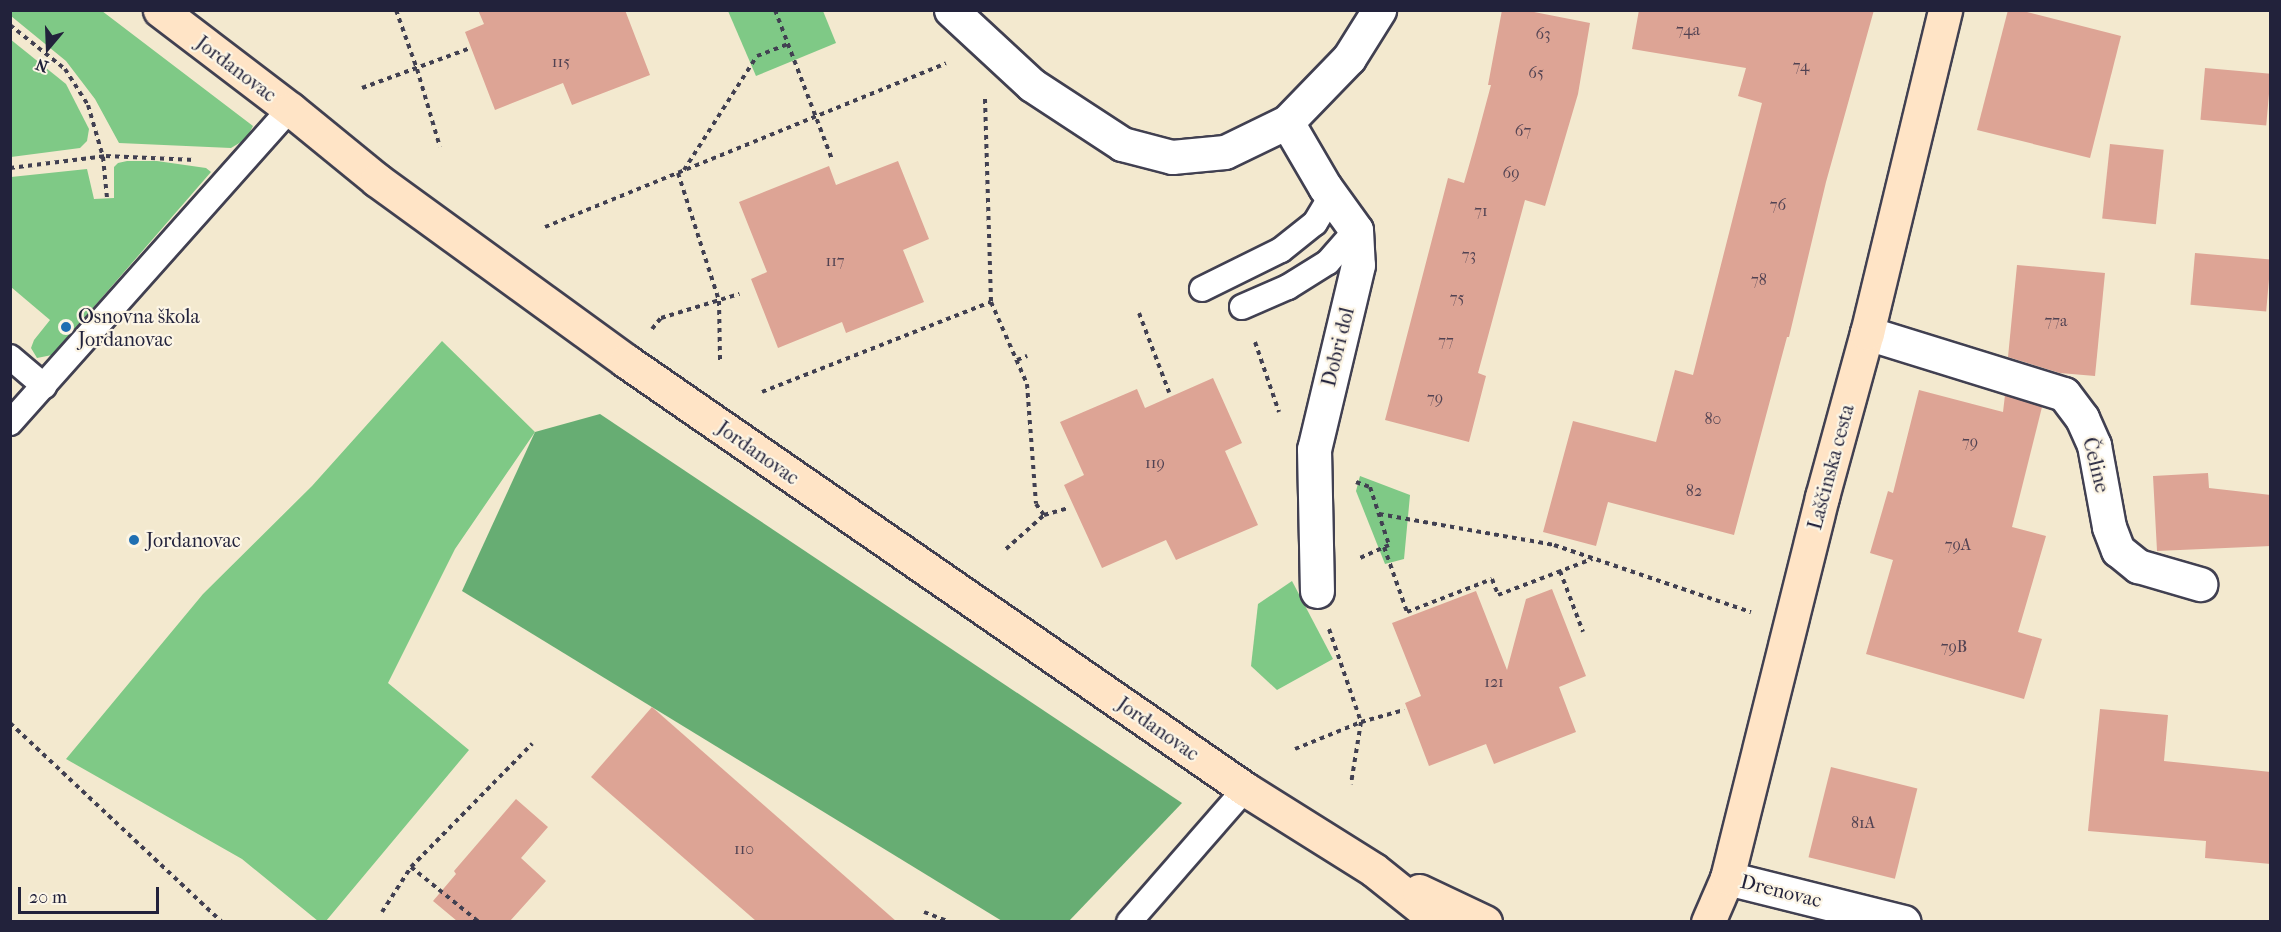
<!DOCTYPE html>
<html>
<head>
<meta charset="utf-8">
<style>
	body { margin:0 }
	#map { position:relative; width:2281px; height:932px; overflow:hidden; background:#f3e9cf; font-family:"IM FELL French Canon",serif }
	div>[style] { position:absolute }
	.green>* { inset:0; background:#7fc986 }
	.forest>* { inset:0; background:#67ad73 }
	.building>* { inset:0; background:#dda495; transform-origin:0 0 }
	.path>* { height:4px; margin-top:-2px; transform-origin:0; background:repeating-linear-gradient(90deg,#414051 0 4.5px,transparent 0 9px) }
	.roads { filter:drop-shadow(2px 0 #414051) drop-shadow(-2px 0 #414051) drop-shadow(0 2px #414051) drop-shadow(0 -2px #414051) }
	.lane>* { height:24px; margin:-12px; padding:0 12px; transform-origin:12px; border-radius:12px; background:#fff }
	.street>* { height:33px; margin:-16.5px; padding:0 16.5px; transform-origin:16.5px; border-radius:16.5px; background:#fff }
	.secondary>* { height:33px; margin:-16.5px; padding:0 16.5px; transform-origin:16.5px; border-radius:16.5px; background:#ffe4c6 }
	.dots>* { width:16px; height:16px; translate:-50% -50%; box-sizing:border-box; border:3px solid #fcf5e5; border-radius:50% }
	span { translate:-50% -50%; white-space:nowrap; text-align:center; line-height:1.15; -webkit-text-stroke:4.5px #fcf5e5; paint-order:stroke }
	.number-label { font-size:16px; color:#514252 }
	.number-label span { -webkit-text-stroke-width:0 }
	.street-label { font-size:20px; color:#22223b }
	.poi-label { font-size:20px; color:#22223b }
	.left { translate:0 -50%; text-align:left }
	.frame { position:absolute; inset:0; border:12px solid #22223b; pointer-events:none }
	.north { position:absolute; left:18px; top:18px; width:60px; height:60px; -webkit-text-stroke:4px #fcf5e5; paint-order:stroke; rotate:199deg; font-size:16px; font-weight:700; line-height:24px; text-align:center; color:#22223b }
	.north::after { content:''; display:block; margin:auto; width:21px; height:27px; background:#22223b; clip-path:polygon(50% 0,100% 100%,50% 72%,0 100%) }
	.scale { position:absolute; left:18px; top:887px; width:141px; height:27px; box-sizing:border-box; border:3px solid #22223b; border-top:0; padding-left:8px; font-size:18px; line-height:21px; white-space:nowrap; color:#22223b; -webkit-text-stroke:4px #fcf5e5; paint-order:stroke }
</style>
</head>
<body>
<div id="map">
	<div class="green">
		<i style="clip-path:polygon(10px 11px,102px 11px,253px 126px,246px 139px,231px 148px,119px 143px,95px 99px,66px 61px,11px 16px)"></i>
		<i style="clip-path:polygon(728px 11px,823px 11px,836px 43px,756px 76px)"></i>
		<i style="clip-path:polygon(10px 39px,66px 84px,89px 129px,87px 141px,80px 148px,11px 157px)"></i>
		<i style="clip-path:polygon(127px 161px,157px 161px,206px 168px,211px 172px,52px 355px,37px 358px,31px 348px,34px 340px,50px 320px,11px 287px,11px 177px,87px 169px,94px 199px,114px 198px,114px 167px,118px 163px)"></i>
		<i style="clip-path:polygon(442px 341px,535px 432px,455px 549px,388px 683px,469px 750px,326px 921px,318px 921px,242px 859px,66px 759px,203px 594px,312px 486px)"></i>
		<i style="clip-path:polygon(1360px 476px,1410px 495px,1404px 559px,1385px 564px,1356px 491px)"></i>
		<i style="clip-path:polygon(1292px 581px,1333px 659px,1277px 690px,1251px 666px,1258px 604px)"></i>
	</div>
	<div class="forest">
		<i style="clip-path:polygon(600px 414px,1182px 803px,1069px 921px,1002px 921px,462px 591px,535px 432px)"></i>
	</div>
	<div class="building">
		<i style="clip-path:polygon(478px 10px,625px 10px,650px 75px,572px 105px,563px 83px,495px 110px,465px 32px,484px 24px)"></i>
		<i style="clip-path:polygon(1502px 10px,1524px 10px,1590px 23px,1578px 94px,1545px 206px,1525px 200px,1478px 373px,1486px 376px,1469px 442px,1385px 420px,1448px 178px,1464px 183px,1476px 141px,1491px 85px,1488px 85px)"></i>
		<i style="clip-path:polygon(1639px 10px,1874px 10px,1826px 182px,1789px 337px,1787px 337px,1734px 535px,1608px 502px,1596px 546px,1543px 532px,1573px 421px,1656px 442px,1675px 370px,1693px 375px,1762px 103px,1738px 96px,1746px 68px,1632px 49px)"></i>
		<i style="clip-path:polygon(2008px 10px,2019px 10px,2121px 36px,2090px 158px,1977px 130px)"></i>
		<i style="left:2205px;top:68px;width:66px;height:52px;rotate:5deg"></i>
		<i style="left:2110px;top:144px;width:54px;height:75px;rotate:6deg"></i>
		<i style="clip-path:polygon(898px 161px,929px 239px,903px 250px,924px 302px,846px 333px,842px 322px,778px 348px,751px 279px,767px 272px,739px 202px,829px 166px,836px 185px)"></i>
		<i style="left:2195px;top:253px;width:76px;height:52px;rotate:5deg"></i>
		<i style="clip-path:polygon(2017px 265px,2105px 273px,2095px 376px,2060px 373px,2008px 357px)"></i>
		<i style="clip-path:polygon(1213px 378px,1242px 443px,1225px 451px,1258px 525px,1176px 560px,1166px 540px,1102px 568px,1064px 485px,1084px 475px,1060px 422px,1137px 389px,1145px 408px)"></i>
		<i style="clip-path:polygon(1919px 390px,2003px 412px,2005px 395px,2042px 407px,2012px 527px,2046px 536px,2018px 632px,2042px 639px,2024px 699px,1866px 654px,1893px 560px,1870px 553px,1888px 491px,1893px 493px)"></i>
		<i style="clip-path:polygon(2208px 473px,2209px 488px,2271px 495px,2271px 546px,2157px 551px,2153px 476px)"></i>
		<i style="clip-path:polygon(1552px 589px,1586px 676px,1559px 687px,1576px 732px,1494px 764px,1486px 744px,1429px 766px,1405px 703px,1421px 696px,1392px 623px,1476px 591px,1507px 670px,1526px 599px)"></i>
		<i style="clip-path:polygon(652px 707px,896px 921px,756px 921px,591px 777px)"></i>
		<i style="clip-path:polygon(2100px 709px,2168px 715px,2164px 761px,2271px 772px,2271px 864px,2205px 858px,2206px 841px,2088px 831px)"></i>
		<i style="left:1831px;top:767px;width:89px;height:93px;rotate:14deg"></i>
		<i style="clip-path:polygon(516px 799px,548px 827px,521px 858px,546px 881px,510px 921px,457px 921px,433px 901px,456px 874px,454px 871px)"></i>
	</div>
	<div class="path">
		<i style="left:396px;top:10px;width:63px;rotate:70.4deg"></i>
		<i style="left:417px;top:69px;width:81px;rotate:73.6deg"></i>
		<i style="left:775px;top:10px;width:160px;rotate:69.1deg"></i>
		<i style="left:10px;top:25px;width:70px;rotate:38.7deg"></i>
		<i style="left:65px;top:69px;width:43px;rotate:57.4deg"></i>
		<i style="left:88px;top:105px;width:54px;rotate:73.9deg"></i>
		<i style="left:103px;top:157px;width:41px;rotate:84.4deg"></i>
		<i style="left:362px;top:88px;width:116px;rotate:-20.2deg"></i>
		<i style="left:985px;top:99px;width:203px;rotate:88.3deg"></i>
		<i style="left:10px;top:168px;width:97px;rotate:-7.1deg"></i>
		<i style="left:106px;top:156px;width:89px;rotate:2.6deg"></i>
		<i style="left:684px;top:170px;width:135px;rotate:-57.4deg"></i>
		<i style="left:757px;top:56px;width:33px;rotate:-21deg"></i>
		<i style="left:678px;top:173px;width:134px;rotate:72.2deg"></i>
		<i style="left:719px;top:301px;width:60px;rotate:89deg"></i>
		<i style="left:545px;top:227px;width:433px;rotate:-22.2deg"></i>
		<i style="left:1139px;top:313px;width:85px;rotate:69.2deg"></i>
		<i style="left:652px;top:329px;width:14px;rotate:-51deg"></i>
		<i style="left:661px;top:318px;width:82px;rotate:-17.1deg"></i>
		<i style="left:1255px;top:342px;width:74px;rotate:71.1deg"></i>
		<i style="left:1017px;top:360px;width:11px;rotate:-22deg"></i>
		<i style="left:762px;top:392px;width:246px;rotate:-21.5deg"></i>
		<i style="left:991px;top:302px;width:90px;rotate:66.3deg"></i>
		<i style="left:1027px;top:384px;width:120px;rotate:85.7deg"></i>
		<i style="left:1036px;top:504px;width:14px;rotate:54deg"></i>
		<i style="left:1356px;top:482px;width:15px;rotate:20deg"></i>
		<i style="left:1370px;top:487px;width:61px;rotate:71.9deg"></i>
		<i style="left:1389px;top:545px;width:34px;rotate:156deg"></i>
		<i style="left:1379px;top:514px;width:178px;rotate:10deg"></i>
		<i style="left:1554px;top:545px;width:208px;rotate:18.8deg"></i>
		<i style="left:1384px;top:547px;width:69px;rotate:70.5deg"></i>
		<i style="left:1407px;top:612px;width:91px;rotate:-21.2deg"></i>
		<i style="left:1492px;top:579px;width:17px;rotate:69deg"></i>
		<i style="left:1498px;top:595px;width:101px;rotate:-21deg"></i>
		<i style="left:1006px;top:549px;width:51px;rotate:-41.8deg"></i>
		<i style="left:1044px;top:515px;width:25px;rotate:-16deg"></i>
		<i style="left:1560px;top:571px;width:65px;rotate:69.3deg"></i>
		<i style="left:1329px;top:629px;width:98px;rotate:71deg"></i>
		<i style="left:1361px;top:722px;width:63px;rotate:99.2deg"></i>
		<i style="left:10px;top:723px;width:291px;rotate:43.2deg"></i>
		<i style="left:1295px;top:749px;width:71px;rotate:-22.2deg"></i>
		<i style="left:1361px;top:722px;width:45px;rotate:-15.6deg"></i>
		<i style="left:411px;top:867px;width:87px;rotate:39deg"></i>
		<i style="left:382px;top:912px;width:54px;rotate:-57.2deg"></i>
		<i style="left:411px;top:867px;width:173px;rotate:-45.5deg"></i>
		<i style="left:924px;top:912px;width:28px;rotate:21deg"></i>
	</div>
	<div class="roads">
		<div class="lane">
			<i style="left:1202px;top:289px;width:88px;rotate:-26.3deg"></i>
			<i style="left:1281px;top:250px;width:43px;rotate:-38.5deg"></i>
			<i style="left:1315px;top:223px;width:33px;rotate:-59deg"></i>
			<i style="left:1242px;top:307px;width:50px;rotate:-23.5deg"></i>
			<i style="left:1288px;top:287px;width:47px;rotate:-32deg"></i>
			<i style="left:1328px;top:262px;width:43px;rotate:-48.8deg"></i>
			<i style="left:10px;top:357px;width:45px;rotate:40.5deg"></i>
			<i style="left:10px;top:423px;width:421px;rotate:-48.3deg"></i>
			<i style="left:1129px;top:922px;width:176px;rotate:-48.9deg"></i>
		</div>
		<div class="street">
			<i style="left:951px;top:10px;width:110px;rotate:42.8deg"></i>
			<i style="left:1032px;top:85px;width:108px;rotate:33.2deg"></i>
			<i style="left:1122px;top:144px;width:52px;rotate:14.6deg"></i>
			<i style="left:1172px;top:157px;width:53px;rotate:-5.4deg"></i>
			<i style="left:1225px;top:152px;width:69px;rotate:-25.8deg"></i>
			<i style="left:1287px;top:122px;width:89px;rotate:-45.9deg"></i>
			<i style="left:1349px;top:58px;width:57px;rotate:-58deg"></i>
			<i style="left:1287px;top:122px;width:75px;rotate:59.7deg"></i>
			<i style="left:1325px;top:187px;width:53px;rotate:54.2deg"></i>
			<i style="left:1356px;top:230px;width:35px;rotate:87deg"></i>
			<i style="left:1358px;top:265px;width:189px;rotate:103.4deg"></i>
			<i style="left:1314px;top:449px;width:142px;rotate:88.8deg"></i>
			<i style="left:1867px;top:333px;width:206px;rotate:17.2deg"></i>
			<i style="left:2064px;top:394px;width:30px;rotate:53deg"></i>
			<i style="left:2082px;top:418px;width:30px;rotate:66deg"></i>
			<i style="left:2094px;top:445px;width:83px;rotate:79.6deg"></i>
			<i style="left:2109px;top:527px;width:25px;rotate:69deg"></i>
			<i style="left:2118px;top:550px;width:26px;rotate:39deg"></i>
			<i style="left:2138px;top:566px;width:65px;rotate:16.2deg"></i>
			<i style="left:1727px;top:878px;width:182px;rotate:14deg"></i>
		</div>
		<div class="secondary">
			<i style="left:160px;top:10px;width:163px;rotate:37.3deg"></i>
			<i style="left:290px;top:109px;width:112px;rotate:39.2deg"></i>
			<i style="left:377px;top:180px;width:308px;rotate:36deg"></i>
			<i style="left:626px;top:361px;width:753px;rotate:34.66deg"></i>
			<i style="left:1245px;top:789px;width:152px;rotate:32.1deg"></i>
			<i style="left:1374px;top:870px;width:83px;rotate:38.7deg"></i>
			<i style="left:1419px;top:891px;width:73px;rotate:25.2deg"></i>
			<i style="left:1708px;top:922px;width:48px;rotate:-66.6deg"></i>
			<i style="left:1727px;top:878px;width:393px;rotate:-76deg"></i>
			<i style="left:1822px;top:497px;width:170px;rotate:-74.7deg"></i>
			<i style="left:1867px;top:333px;width:332px;rotate:-76.4deg"></i>
		</div>
	</div>
	<div class="dots">
		<i style="left:66px;top:327px;background:#1f6fb2"></i>
		<i style="left:134px;top:540px;background:#1f6fb2"></i>
	</div>
	<div class="number-label">
		<span style="left:1688px;top:30px">74a</span>
		<span style="left:1543px;top:34px">63</span>
		<span style="left:561px;top:62px">115</span>
		<span style="left:1801px;top:66px">74</span>
		<span style="left:1536px;top:73px">65</span>
		<span style="left:1523px;top:131px">67</span>
		<span style="left:1511px;top:173px">69</span>
		<span style="left:1778px;top:205px">76</span>
		<span style="left:1481px;top:211px">71</span>
		<span style="left:1469px;top:255px">73</span>
		<span style="left:835px;top:261px">117</span>
		<span style="left:1759px;top:280px">78</span>
		<span style="left:1457px;top:298px">75</span>
		<span style="left:2056px;top:321px">77a</span>
		<span style="left:1446px;top:341px">77</span>
		<span style="left:1435px;top:398px">79</span>
		<span style="left:1713px;top:419px">80</span>
		<span style="left:1970px;top:442px">79</span>
		<span style="left:1155px;top:463px">119</span>
		<span style="left:1694px;top:491px">82</span>
		<span style="left:1958px;top:545px">79A</span>
		<span style="left:1954px;top:647px">79B</span>
		<span style="left:1494px;top:682px">121</span>
		<span style="left:1863px;top:823px">81A</span>
		<span style="left:744px;top:849px">110</span>
	</div>
	<div class="street-label">
		<span style="left:236px;top:69px;rotate:37deg">Jordanovac</span>
		<span style="left:1338px;top:347px;rotate:-76deg">Dobri dol</span>
		<span style="left:758px;top:453px;rotate:35deg">Jordanovac</span>
		<span style="left:2096px;top:465px;rotate:76deg">Čeline</span>
		<span style="left:1831px;top:467px;rotate:-75deg">Laščinska cesta</span>
		<span style="left:1158px;top:729px;rotate:35deg">Jordanovac</span>
		<span style="left:1781px;top:891px;rotate:14deg">Drenovac</span>
	</div>
	<div class="poi-label">
		<span class="left" style="left:78px;top:328px">Osnovna škola<br>Jordanovac</span>
		<span class="left" style="left:146px;top:540px">Jordanovac</span>
	</div>
	<div class="frame"></div>
	<div class="north">N</div>
	<div class="scale">20 m</div>
</div>
</body>
</html>
